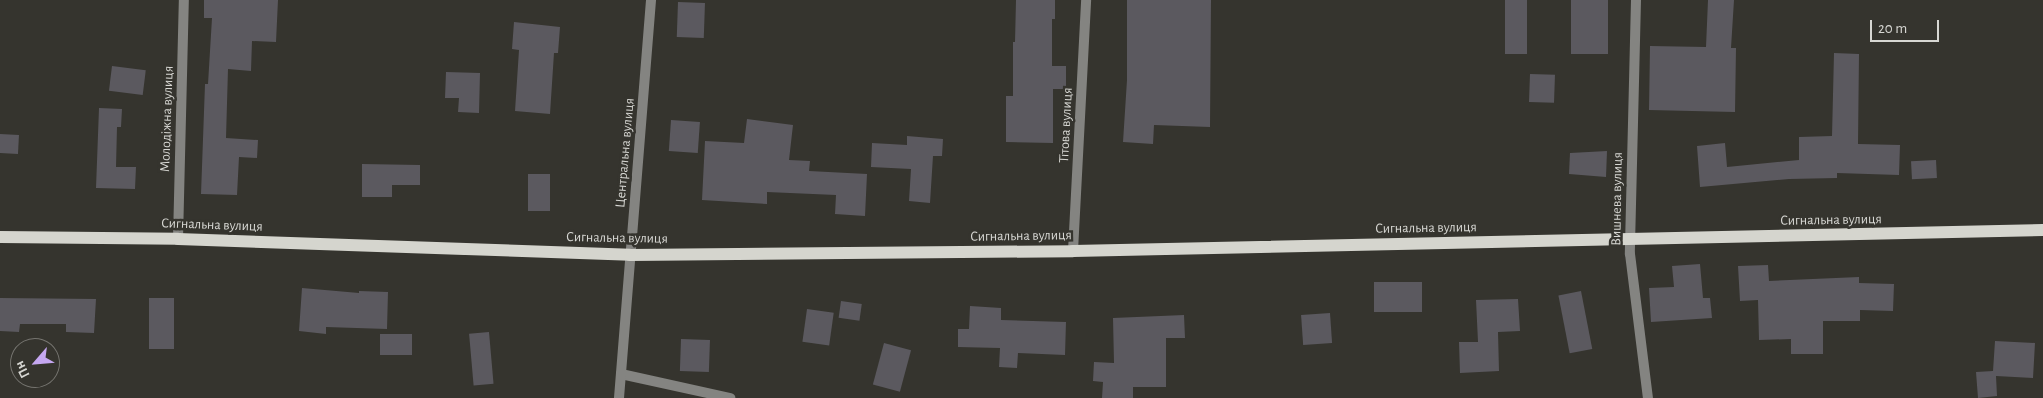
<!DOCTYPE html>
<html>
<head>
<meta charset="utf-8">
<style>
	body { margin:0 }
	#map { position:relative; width:2043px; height:398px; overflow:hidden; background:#35342e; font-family:"Alegreya Sans",sans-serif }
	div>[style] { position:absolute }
	.building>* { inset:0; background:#5b595f; transform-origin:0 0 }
	.minor>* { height:10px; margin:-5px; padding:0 5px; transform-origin:5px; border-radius:5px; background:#848481 }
	.primary>* { height:12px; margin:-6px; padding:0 6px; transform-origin:6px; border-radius:6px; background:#d5d5ce }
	span { translate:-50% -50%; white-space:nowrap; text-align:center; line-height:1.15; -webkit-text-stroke:5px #35342e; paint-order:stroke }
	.street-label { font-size:14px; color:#d7d7d3 }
	.north { position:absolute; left:10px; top:338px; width:50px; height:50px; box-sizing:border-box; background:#35342e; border:1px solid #767570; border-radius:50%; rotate:243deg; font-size:14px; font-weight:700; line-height:20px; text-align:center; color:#d7d7d3 }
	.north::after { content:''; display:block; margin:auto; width:18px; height:22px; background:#c5a7f1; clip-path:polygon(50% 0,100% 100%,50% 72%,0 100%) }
	.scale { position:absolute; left:1870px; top:20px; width:69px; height:22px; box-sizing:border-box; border:2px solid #d7d7d3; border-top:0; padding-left:6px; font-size:15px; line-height:18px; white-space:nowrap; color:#d7d7d3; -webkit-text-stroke:4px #35342e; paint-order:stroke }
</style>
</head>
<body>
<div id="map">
	<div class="building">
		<i style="clip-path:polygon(204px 0,278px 0,276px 42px,252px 41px,251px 71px,228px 69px,226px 138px,258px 140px,257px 158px,239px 157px,237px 195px,201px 194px,205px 84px,208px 84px,212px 18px,204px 18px)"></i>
		<i style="clip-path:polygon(1016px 0,1055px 0,1055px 19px,1052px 19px,1052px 66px,1066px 66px,1066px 89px,1053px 89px,1053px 143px,1006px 142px,1006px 96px,1013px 96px,1013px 42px,1015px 42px)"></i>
		<i style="clip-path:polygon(1127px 0,1211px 0,1210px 127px,1154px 125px,1153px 144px,1123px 142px,1127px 80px)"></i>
		<i style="left:1505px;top:0;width:22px;height:54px"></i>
		<i style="left:1571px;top:0;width:37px;height:54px"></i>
		<i style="clip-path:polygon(1708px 0,1734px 0,1731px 48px,1736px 48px,1735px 112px,1649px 110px,1650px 46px,1706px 47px)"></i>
		<i style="left:678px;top:2px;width:27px;height:35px;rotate:2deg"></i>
		<i style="clip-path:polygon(514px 22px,560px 27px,558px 53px,554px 53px,550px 114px,515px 111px,519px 50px,512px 49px)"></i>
		<i style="clip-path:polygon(1834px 53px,1859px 54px,1858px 144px,1900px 145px,1899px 175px,1837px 173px,1837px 178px,1789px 179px,1700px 187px,1697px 146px,1725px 143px,1727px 167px,1799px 160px,1799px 137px,1832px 136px)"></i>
		<i style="left:112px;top:66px;width:34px;height:25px;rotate:7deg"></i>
		<i style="clip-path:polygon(446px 72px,480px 73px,479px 113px,458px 112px,459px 98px,445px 98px)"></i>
		<i style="left:1530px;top:74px;width:25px;height:28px;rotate:2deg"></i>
		<i style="clip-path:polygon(99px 108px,122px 109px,121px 127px,117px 127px,116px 167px,136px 167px,135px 189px,96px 188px)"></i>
		<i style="clip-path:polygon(747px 119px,793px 125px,789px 160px,810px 161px,809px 171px,867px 174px,865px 216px,835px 214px,836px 195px,767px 192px,767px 204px,702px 200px,705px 141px,744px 143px)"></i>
		<i style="left:671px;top:120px;width:29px;height:31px;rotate:4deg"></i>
		<i style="left:0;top:134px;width:19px;height:19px;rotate:3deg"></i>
		<i style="clip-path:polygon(907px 136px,943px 139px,942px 156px,933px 156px,930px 203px,909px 201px,911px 169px,871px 167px,872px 143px,907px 145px)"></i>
		<i style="clip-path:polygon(1607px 151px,1606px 177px,1569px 174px,1570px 153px)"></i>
		<i style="left:1936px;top:160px;width:18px;height:25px;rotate:87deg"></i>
		<i style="clip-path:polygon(362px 164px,420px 165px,420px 185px,392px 185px,392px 197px,362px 197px)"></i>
		<i style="left:528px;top:174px;width:22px;height:37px"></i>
		<i style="clip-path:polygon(1700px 264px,1703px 298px,1710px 298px,1712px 318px,1651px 322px,1649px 288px,1674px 287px,1672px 266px)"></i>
		<i style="clip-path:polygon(1768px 265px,1769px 281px,1859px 277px,1859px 283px,1894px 284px,1893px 311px,1860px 310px,1860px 321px,1823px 321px,1823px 354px,1791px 354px,1791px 339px,1759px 340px,1758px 300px,1740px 301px,1738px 266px)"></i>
		<i style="left:1422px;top:282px;width:30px;height:48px;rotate:90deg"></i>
		<i style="clip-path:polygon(302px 288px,359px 293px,359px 291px,388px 292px,387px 329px,326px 327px,326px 334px,299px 331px)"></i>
		<i style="left:1581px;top:291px;width:59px;height:23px;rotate:79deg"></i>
		<i style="clip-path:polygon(0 298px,96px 299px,94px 333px,66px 332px,66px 324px,20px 324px,19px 332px,0 331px)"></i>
		<i style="left:149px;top:298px;width:25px;height:51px"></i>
		<i style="clip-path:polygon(1518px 299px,1520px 331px,1498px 332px,1499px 371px,1460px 373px,1459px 342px,1478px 342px,1476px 300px)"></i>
		<i style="left:841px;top:301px;width:21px;height:17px;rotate:8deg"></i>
		<i style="clip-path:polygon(970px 306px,1001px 308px,1001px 320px,1066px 322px,1065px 355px,1018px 353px,1017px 368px,999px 367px,1000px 348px,958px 347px,958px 329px,969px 329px)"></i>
		<i style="left:807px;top:309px;width:27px;height:33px;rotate:8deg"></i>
		<i style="left:1330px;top:313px;width:30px;height:29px;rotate:86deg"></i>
		<i style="clip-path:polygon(1184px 315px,1185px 338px,1166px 338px,1166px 387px,1133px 387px,1133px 398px,1102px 398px,1103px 382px,1093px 381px,1094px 362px,1114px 363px,1113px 318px)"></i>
		<i style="left:489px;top:332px;width:52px;height:20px;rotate:85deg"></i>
		<i style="left:380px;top:334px;width:32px;height:21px"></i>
		<i style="left:681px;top:339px;width:29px;height:32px;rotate:2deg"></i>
		<i style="clip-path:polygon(1995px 341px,2035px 343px,2033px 378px,1996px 376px,1997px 396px,1978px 398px,1976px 372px,1993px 371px)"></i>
		<i style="left:884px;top:343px;width:28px;height:43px;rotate:15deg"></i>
	</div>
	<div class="minor">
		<i style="left:1636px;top:0;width:254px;rotate:91.4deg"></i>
		<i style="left:1630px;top:254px;width:145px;rotate:82.9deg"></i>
		<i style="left:178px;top:239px;width:239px;rotate:-88.6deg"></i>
		<i style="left:1073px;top:251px;width:251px;rotate:-87deg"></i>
		<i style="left:621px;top:374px;width:112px;rotate:12.4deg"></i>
		<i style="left:619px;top:398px;width:399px;rotate:-85.4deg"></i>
	</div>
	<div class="primary">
		<i style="left:0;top:237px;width:178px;rotate:0.6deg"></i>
		<i style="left:178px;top:239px;width:452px;rotate:2deg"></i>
		<i style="left:630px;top:255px;width:443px;rotate:-0.5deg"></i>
		<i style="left:1073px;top:251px;width:970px;rotate:-1.24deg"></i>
	</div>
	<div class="street-label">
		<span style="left:167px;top:119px;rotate:-88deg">Молодіжна вулиця</span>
		<span style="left:1066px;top:125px;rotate:-87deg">Тітова вулиця</span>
		<span style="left:625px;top:153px;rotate:-85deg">Центральна вулиця</span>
		<span style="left:1617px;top:199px;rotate:-89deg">Вишнева вулиця</span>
		<span style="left:1831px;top:220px;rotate:-1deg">Сигнальна вулиця</span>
		<span style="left:212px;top:225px;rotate:2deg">Сигнальна вулиця</span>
		<span style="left:1426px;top:228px;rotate:-1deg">Сигнальна вулиця</span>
		<span style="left:1021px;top:236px;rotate:-1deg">Сигнальна вулиця</span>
		<span style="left:617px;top:238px;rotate:1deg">Сигнальна вулиця</span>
	</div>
	<div class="north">Пн</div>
	<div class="scale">20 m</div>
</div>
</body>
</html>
